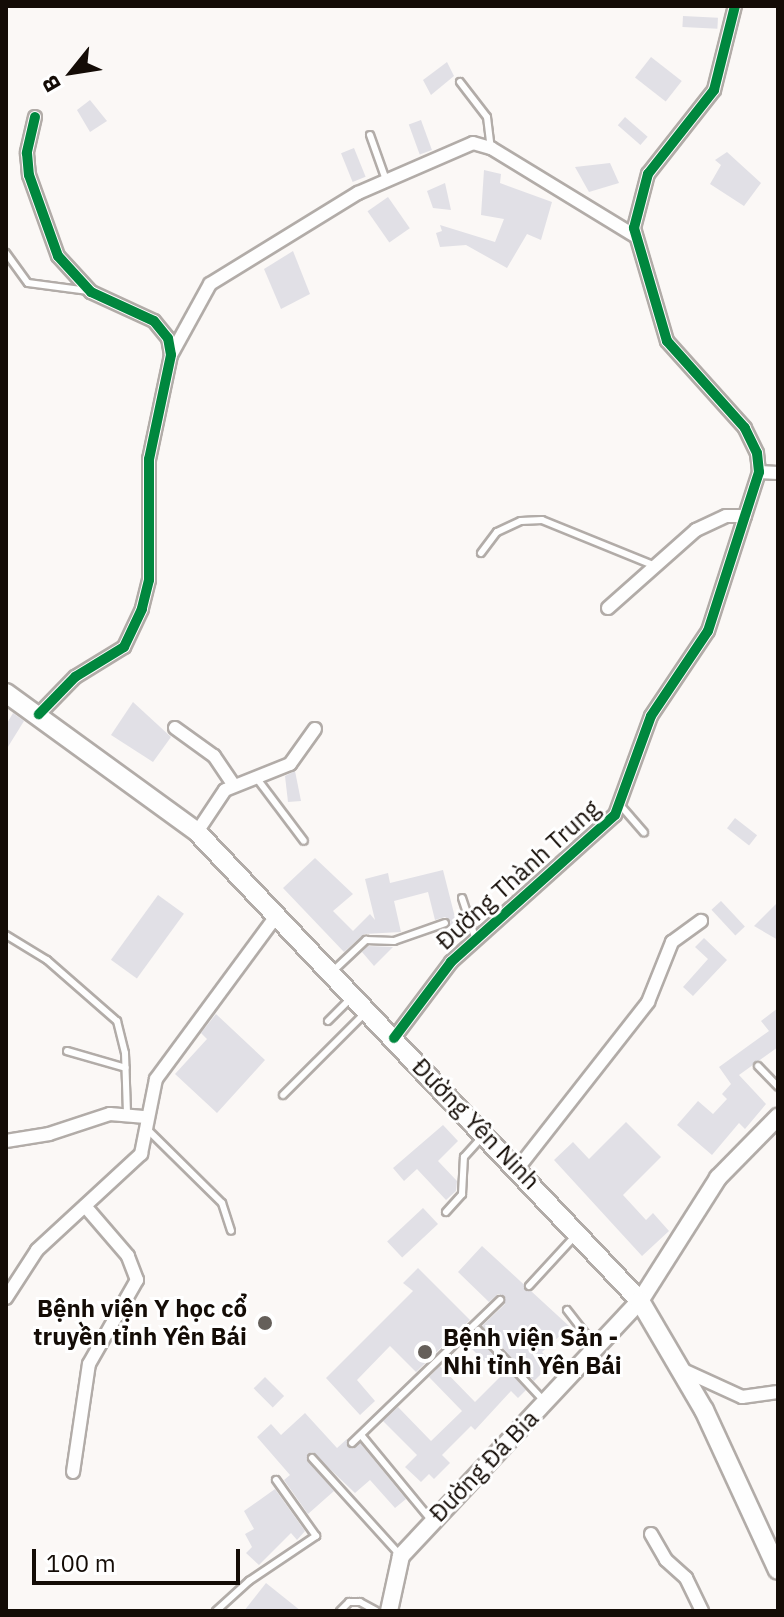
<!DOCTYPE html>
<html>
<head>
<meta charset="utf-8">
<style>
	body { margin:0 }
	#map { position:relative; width:784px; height:1617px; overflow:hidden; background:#fbf8f6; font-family:"IBM Plex Sans",sans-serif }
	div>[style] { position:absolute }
	.building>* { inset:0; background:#e1e0e6; transform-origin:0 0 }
	.roads { filter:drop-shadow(2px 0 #b2aca8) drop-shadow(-2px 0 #b2aca8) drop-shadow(0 2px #b2aca8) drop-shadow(0 -2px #b2aca8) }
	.lane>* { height:6px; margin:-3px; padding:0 3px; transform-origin:3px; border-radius:3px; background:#fefefe }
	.street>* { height:12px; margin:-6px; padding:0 6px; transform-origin:6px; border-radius:6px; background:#fefefe }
	.secondary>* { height:16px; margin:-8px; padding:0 8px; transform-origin:8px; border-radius:8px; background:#fefefe }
	.primary>* { height:18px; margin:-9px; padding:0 9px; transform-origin:9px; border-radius:9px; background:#fefefe }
	.cycleway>* { height:10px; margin:-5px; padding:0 5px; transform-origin:5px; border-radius:5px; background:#00873e }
	.dots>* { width:22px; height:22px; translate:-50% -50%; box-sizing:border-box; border:4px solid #fff; border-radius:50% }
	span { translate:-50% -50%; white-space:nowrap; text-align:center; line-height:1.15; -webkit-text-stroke:6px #fff; paint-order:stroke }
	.street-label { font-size:24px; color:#140c06 }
	.poi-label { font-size:24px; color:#140c06; font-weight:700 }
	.right { translate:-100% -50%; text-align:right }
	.left { translate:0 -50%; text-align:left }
	.frame { position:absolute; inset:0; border:8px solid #140c06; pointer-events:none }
	.north { position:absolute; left:32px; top:32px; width:80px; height:80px; -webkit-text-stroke:6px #fff; paint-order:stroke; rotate:240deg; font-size:22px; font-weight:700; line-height:32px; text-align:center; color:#140c06 }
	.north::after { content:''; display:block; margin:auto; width:28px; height:36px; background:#140c06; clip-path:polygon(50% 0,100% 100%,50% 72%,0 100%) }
	.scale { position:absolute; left:32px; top:1549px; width:208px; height:36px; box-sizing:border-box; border:4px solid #140c06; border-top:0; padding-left:10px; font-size:24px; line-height:28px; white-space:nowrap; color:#140c06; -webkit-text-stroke:6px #fff; paint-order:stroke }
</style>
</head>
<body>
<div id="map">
	<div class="building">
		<i style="left:683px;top:16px;width:35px;height:11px;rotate:3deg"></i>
		<i style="left:651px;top:57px;width:39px;height:26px;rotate:38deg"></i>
		<i style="clip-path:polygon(447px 62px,454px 76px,431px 95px,423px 80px)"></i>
		<i style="clip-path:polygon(90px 100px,107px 121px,90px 132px,77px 110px)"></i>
		<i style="left:625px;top:117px;width:30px;height:11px;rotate:41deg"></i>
		<i style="left:421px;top:120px;width:32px;height:13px;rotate:70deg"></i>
		<i style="left:354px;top:148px;width:31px;height:14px;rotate:68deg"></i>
		<i style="clip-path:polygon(727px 152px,761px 183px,744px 206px,710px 184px,721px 165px,715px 160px)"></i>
		<i style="clip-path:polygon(610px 163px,619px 183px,589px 192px,575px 167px)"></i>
		<i style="clip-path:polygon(484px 170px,501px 174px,500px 183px,552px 202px,541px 240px,527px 234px,507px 268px,466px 245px,440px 247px,436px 233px,442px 231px,440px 225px,495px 242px,504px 219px,481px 215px)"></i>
		<i style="clip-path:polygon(445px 183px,451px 210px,433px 208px,427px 191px)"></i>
		<i style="left:388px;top:197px;width:38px;height:25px;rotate:55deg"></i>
		<i style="clip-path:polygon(293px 251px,310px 294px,281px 309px,264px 269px)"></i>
		<i style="clip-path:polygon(133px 702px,171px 737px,153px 762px,111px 735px)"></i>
		<i style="clip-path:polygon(13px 713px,24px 721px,6px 750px,6px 725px)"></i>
		<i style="clip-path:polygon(295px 771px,301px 801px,288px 802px,285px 776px)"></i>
		<i style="left:735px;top:818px;width:28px;height:13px;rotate:38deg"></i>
		<i style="clip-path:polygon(315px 858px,353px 894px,333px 911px,353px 931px,370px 914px,375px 920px,365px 879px,388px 873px,390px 883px,443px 870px,460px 937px,440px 942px,438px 932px,451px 922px,445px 917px,435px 920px,428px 892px,394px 901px,401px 932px,364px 934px,344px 952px,283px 888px)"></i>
		<i style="left:158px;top:895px;width:32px;height:80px;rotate:36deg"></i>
		<i style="left:721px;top:901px;width:35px;height:13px;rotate:47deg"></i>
		<i style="clip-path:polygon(778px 902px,778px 940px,754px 926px)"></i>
		<i style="clip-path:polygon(704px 938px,727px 960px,693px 996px,683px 987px,708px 959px,695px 947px)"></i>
		<i style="clip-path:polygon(368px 946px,393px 947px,374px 966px,362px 952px)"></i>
		<i style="clip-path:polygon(778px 1008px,778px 1047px,739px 1075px,766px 1104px,745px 1129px,739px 1123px,712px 1155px,677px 1125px,698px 1101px,713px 1114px,727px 1099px,722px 1094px,731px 1084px,719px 1067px,769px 1031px,761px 1021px)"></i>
		<i style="clip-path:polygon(216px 1014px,265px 1060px,217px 1113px,175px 1074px,207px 1039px,201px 1033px)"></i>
		<i style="clip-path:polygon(626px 1122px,661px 1157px,623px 1195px,646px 1220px,653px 1213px,669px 1231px,642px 1256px,554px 1160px,573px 1142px,589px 1159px)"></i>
		<i style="clip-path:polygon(443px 1125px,458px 1141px,438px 1161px,457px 1181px,456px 1191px,446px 1200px,417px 1169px,404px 1181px,393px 1168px)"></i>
		<i style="left:423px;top:1208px;width:22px;height:49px;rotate:47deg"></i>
		<i style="clip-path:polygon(482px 1246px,581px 1337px,574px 1344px,563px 1333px,542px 1352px,552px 1363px,534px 1381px,482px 1326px,505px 1304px,505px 1296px,498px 1294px,489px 1302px,458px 1272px)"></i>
		<i style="clip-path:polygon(418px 1268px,470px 1320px,416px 1372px,390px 1346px,357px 1380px,375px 1401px,360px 1415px,326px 1378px,413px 1291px,403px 1283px)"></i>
		<i style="clip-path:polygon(474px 1334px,526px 1390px,518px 1398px,511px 1391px,475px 1430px,471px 1426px,442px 1455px,450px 1463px,434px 1479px,429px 1474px,421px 1482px,405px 1467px,417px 1455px,383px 1421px,398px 1407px,431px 1441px,462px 1411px,429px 1377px,440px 1366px,475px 1402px,500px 1377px,465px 1342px)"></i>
		<i style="left:265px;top:1377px;width:27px;height:16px;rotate:45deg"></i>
		<i style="clip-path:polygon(305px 1413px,337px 1448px,347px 1439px,350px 1448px,360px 1443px,406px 1499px,395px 1508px,370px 1480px,355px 1493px,312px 1452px,307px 1461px,334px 1491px,308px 1514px,284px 1480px,290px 1475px,257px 1437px,271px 1424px,281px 1435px)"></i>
		<i style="clip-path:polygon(275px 1489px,305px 1531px,297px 1540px,291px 1533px,259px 1565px,246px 1553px,252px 1547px,245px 1534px,254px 1529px,244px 1511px)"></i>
		<i style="clip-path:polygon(266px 1583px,301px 1611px,244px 1611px)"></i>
	</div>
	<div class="roads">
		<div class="lane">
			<i style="left:460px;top:82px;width:44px;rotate:52.4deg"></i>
			<i style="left:487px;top:117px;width:31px;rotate:83deg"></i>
			<i style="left:370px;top:135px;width:48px;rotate:70.4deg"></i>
			<i style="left:6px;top:253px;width:37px;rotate:54deg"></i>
			<i style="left:28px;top:283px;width:61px;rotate:7.6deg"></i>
			<i style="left:481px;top:553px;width:26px;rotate:-53deg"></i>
			<i style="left:497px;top:532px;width:26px;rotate:-25deg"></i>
			<i style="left:521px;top:521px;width:21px;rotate:-3deg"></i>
			<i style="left:542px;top:520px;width:120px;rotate:22.1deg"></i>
			<i style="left:255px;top:776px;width:81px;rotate:53deg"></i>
			<i style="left:621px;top:806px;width:35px;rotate:49deg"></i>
			<i style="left:462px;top:898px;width:44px;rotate:71.6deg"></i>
			<i style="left:6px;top:935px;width:48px;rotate:31.4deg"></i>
			<i style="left:47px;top:960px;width:93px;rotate:41.1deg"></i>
			<i style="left:117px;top:1021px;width:33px;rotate:76deg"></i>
			<i style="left:125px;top:1053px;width:61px;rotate:88.1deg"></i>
			<i style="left:332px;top:972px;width:47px;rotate:-43.3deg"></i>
			<i style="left:366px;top:940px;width:28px;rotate:2deg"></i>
			<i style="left:394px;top:941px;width:54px;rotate:-19.4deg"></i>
			<i style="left:328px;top:1021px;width:31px;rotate:-45deg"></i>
			<i style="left:67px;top:1051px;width:61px;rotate:16.1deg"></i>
			<i style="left:758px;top:1066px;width:29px;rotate:46deg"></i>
			<i style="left:283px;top:1095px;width:115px;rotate:-45deg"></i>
			<i style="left:148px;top:1130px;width:104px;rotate:44.6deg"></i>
			<i style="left:222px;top:1203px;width:29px;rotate:72deg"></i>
			<i style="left:446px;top:1212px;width:24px;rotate:-48deg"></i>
			<i style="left:462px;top:1194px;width:37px;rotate:-87deg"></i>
			<i style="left:464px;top:1157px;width:28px;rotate:-48deg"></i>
			<i style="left:529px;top:1286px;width:68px;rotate:-47.4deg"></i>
			<i style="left:567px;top:1310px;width:46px;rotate:52.1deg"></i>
			<i style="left:478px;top:1330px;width:96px;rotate:47.1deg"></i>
			<i style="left:361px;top:1435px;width:112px;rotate:50.5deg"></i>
			<i style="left:352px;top:1443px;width:206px;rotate:-44deg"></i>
			<i style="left:312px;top:1458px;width:132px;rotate:47.8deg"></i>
			<i style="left:216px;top:1611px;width:45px;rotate:-42.3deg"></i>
			<i style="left:249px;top:1581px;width:81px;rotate:-33.9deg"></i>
			<i style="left:316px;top:1536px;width:69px;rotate:-125.5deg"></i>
			<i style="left:340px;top:1611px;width:13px;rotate:-45deg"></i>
			<i style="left:349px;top:1602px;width:11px"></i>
			<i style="left:360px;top:1602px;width:18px;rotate:29deg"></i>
		</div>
		<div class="street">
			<i style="left:35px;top:117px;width:37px;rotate:103deg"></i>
			<i style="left:27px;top:153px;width:22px;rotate:85deg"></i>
			<i style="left:29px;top:175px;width:86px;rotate:70.3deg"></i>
			<i style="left:58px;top:256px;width:49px;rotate:47.5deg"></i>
			<i style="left:91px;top:292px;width:69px;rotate:24.7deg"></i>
			<i style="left:154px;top:321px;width:22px;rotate:51deg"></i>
			<i style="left:168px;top:338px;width:17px;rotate:80deg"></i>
			<i style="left:171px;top:355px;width:106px;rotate:101.9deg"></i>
			<i style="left:149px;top:459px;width:121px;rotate:90deg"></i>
			<i style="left:149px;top:580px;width:30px;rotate:104deg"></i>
			<i style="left:142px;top:609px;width:42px;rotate:115.3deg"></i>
			<i style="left:124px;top:647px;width:57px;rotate:148.5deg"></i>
			<i style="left:75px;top:677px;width:52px;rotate:134.2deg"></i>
			<i style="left:171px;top:355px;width:81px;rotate:-61.2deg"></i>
			<i style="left:210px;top:284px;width:174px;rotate:-31.6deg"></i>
			<i style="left:358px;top:193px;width:125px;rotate:-23.5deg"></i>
			<i style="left:473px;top:143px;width:19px;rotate:16deg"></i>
			<i style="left:491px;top:148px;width:169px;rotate:31.4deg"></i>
			<i style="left:759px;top:472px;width:19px;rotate:3deg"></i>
			<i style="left:608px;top:608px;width:118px;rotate:-41.6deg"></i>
			<i style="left:696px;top:530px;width:33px;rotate:-25deg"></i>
			<i style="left:726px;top:516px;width:19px"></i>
			<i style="left:175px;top:728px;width:48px;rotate:35.7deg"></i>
			<i style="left:214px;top:756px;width:34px;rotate:56deg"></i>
			<i style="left:197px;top:832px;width:50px;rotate:-56.3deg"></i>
			<i style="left:225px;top:790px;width:70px;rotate:-21.8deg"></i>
			<i style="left:290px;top:764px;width:43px;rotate:-54.5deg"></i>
			<i style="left:394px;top:1038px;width:95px;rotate:-53.1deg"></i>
			<i style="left:451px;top:962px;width:220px;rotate:-41.9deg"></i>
			<i style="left:615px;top:815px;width:105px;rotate:-70deg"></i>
			<i style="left:651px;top:716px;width:102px;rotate:-56.2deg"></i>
			<i style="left:708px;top:631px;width:167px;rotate:-72.2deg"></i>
			<i style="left:759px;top:472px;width:19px;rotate:-96deg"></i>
			<i style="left:757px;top:453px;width:28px;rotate:-116deg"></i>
			<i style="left:745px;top:428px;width:117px;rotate:-131.9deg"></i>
			<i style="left:667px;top:341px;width:118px;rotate:-106.3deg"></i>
			<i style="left:634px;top:228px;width:56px;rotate:-75.5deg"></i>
			<i style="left:648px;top:174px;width:107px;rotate:-51.8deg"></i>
			<i style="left:714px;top:90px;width:87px;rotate:-76deg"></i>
			<i style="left:6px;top:1141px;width:44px;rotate:-9.2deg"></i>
			<i style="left:49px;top:1134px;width:64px;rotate:-18.2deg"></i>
			<i style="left:110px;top:1114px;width:36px;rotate:5deg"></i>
			<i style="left:518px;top:1168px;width:211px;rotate:-51.9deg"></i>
			<i style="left:648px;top:1002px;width:65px;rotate:-68.2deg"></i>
			<i style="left:672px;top:942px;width:36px;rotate:-36deg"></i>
			<i style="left:6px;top:1298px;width:57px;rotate:-57.1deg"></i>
			<i style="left:37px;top:1250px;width:142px;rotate:-42.7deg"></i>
			<i style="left:141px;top:1154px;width:76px;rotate:-78.7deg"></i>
			<i style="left:156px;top:1079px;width:202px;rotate:-53.6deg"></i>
			<i style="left:683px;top:1370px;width:65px;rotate:24.6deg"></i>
			<i style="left:742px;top:1397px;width:36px;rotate:-8deg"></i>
			<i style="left:73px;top:1472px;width:109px;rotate:-81.6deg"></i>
			<i style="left:89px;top:1364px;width:97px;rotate:-60.3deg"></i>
			<i style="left:137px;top:1280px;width:26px;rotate:-111deg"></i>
			<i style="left:128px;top:1256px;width:66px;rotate:-130.7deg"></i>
			<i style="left:651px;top:1534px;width:30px;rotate:60deg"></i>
			<i style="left:666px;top:1560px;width:27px;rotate:42deg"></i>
			<i style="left:686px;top:1578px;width:37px;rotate:64deg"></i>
		</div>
		<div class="secondary">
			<i style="left:389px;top:1611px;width:56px;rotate:-77.7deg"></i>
			<i style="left:401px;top:1556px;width:349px;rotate:-46.9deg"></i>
			<i style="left:640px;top:1301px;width:146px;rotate:-57.6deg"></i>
			<i style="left:718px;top:1178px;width:86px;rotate:-45.5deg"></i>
		</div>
		<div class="primary">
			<i style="left:6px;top:693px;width:236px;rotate:36deg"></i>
			<i style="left:197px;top:832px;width:645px;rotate:46.63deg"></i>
			<i style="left:640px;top:1301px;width:126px;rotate:59.6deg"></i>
			<i style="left:704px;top:1410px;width:176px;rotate:65.2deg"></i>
		</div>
	</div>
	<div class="cycleway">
		<i style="left:35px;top:117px;width:37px;rotate:103deg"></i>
		<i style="left:27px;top:153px;width:22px;rotate:85deg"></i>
		<i style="left:29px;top:175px;width:86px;rotate:70.3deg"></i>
		<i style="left:58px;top:256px;width:49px;rotate:47.5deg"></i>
		<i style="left:91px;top:292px;width:69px;rotate:24.7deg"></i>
		<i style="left:154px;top:321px;width:22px;rotate:51deg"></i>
		<i style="left:168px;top:338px;width:17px;rotate:80deg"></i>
		<i style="left:171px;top:355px;width:106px;rotate:101.9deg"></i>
		<i style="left:149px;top:459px;width:121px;rotate:90deg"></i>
		<i style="left:149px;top:580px;width:30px;rotate:104deg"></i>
		<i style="left:142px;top:609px;width:42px;rotate:115.3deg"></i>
		<i style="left:124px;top:647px;width:57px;rotate:148.5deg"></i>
		<i style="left:75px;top:677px;width:52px;rotate:134.2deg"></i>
		<i style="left:394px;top:1038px;width:95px;rotate:-53.1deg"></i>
		<i style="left:451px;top:962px;width:220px;rotate:-41.9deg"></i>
		<i style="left:615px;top:815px;width:105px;rotate:-70deg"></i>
		<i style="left:651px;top:716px;width:102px;rotate:-56.2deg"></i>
		<i style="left:708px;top:631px;width:167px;rotate:-72.2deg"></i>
		<i style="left:759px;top:472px;width:19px;rotate:-96deg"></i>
		<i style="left:757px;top:453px;width:28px;rotate:-116deg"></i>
		<i style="left:745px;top:428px;width:117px;rotate:-131.9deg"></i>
		<i style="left:667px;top:341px;width:118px;rotate:-106.3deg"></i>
		<i style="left:634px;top:228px;width:56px;rotate:-75.5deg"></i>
		<i style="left:648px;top:174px;width:107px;rotate:-51.8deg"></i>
		<i style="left:714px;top:90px;width:87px;rotate:-76deg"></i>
	</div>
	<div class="dots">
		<i style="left:265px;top:1323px;background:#655f5a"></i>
		<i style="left:425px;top:1352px;background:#655f5a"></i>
	</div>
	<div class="street-label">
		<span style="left:518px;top:875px;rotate:-42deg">Đường Thành Trung</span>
		<span style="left:476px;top:1124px;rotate:46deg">Đường Yên Ninh</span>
		<span style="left:484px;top:1466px;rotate:-46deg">Đường Đá Bia</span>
	</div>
	<div class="poi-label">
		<span class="right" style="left:247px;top:1323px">Bệnh viện Y học cổ<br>truyền tỉnh Yên Bái</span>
		<span class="left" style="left:443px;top:1352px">Bệnh viện Sản -<br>Nhi tỉnh Yên Bái</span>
	</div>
	<div class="frame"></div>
	<div class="north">B</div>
	<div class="scale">100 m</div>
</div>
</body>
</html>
